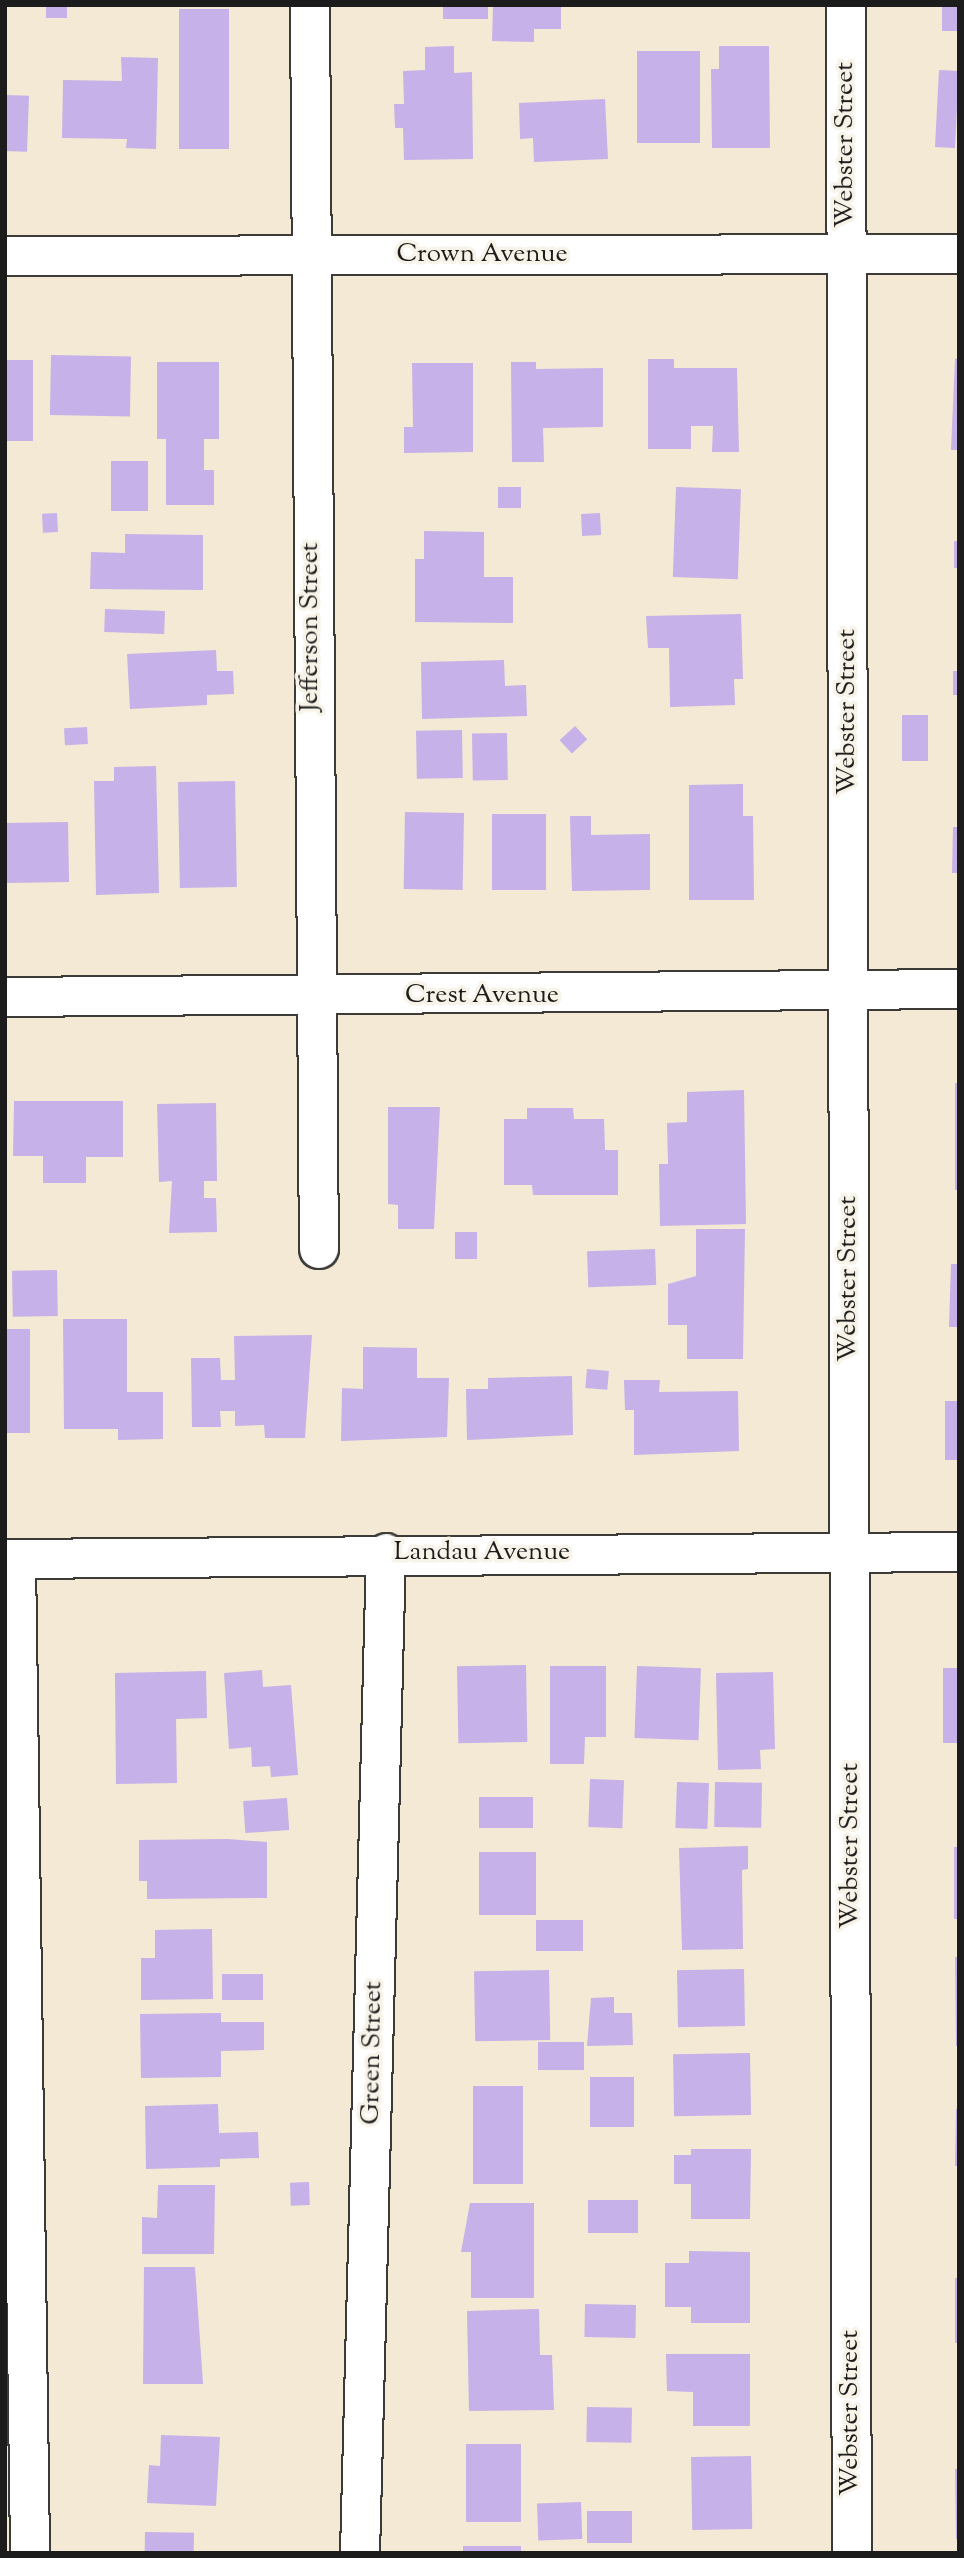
<!DOCTYPE html>
<html>
<head>
<meta charset="utf-8">
<style>
	body { margin:0 }
	#map { position:relative; width:964px; height:2558px; overflow:hidden; background:#f4e9d4; font-family:"Sorts Mill Goudy",serif }
	div>[style] { position:absolute }
	.building>* { inset:0; background:#c6b1e8; transform-origin:0 0 }
	.roads { filter:drop-shadow(2px 0 #3c3b38) drop-shadow(-2px 0 #3c3b38) drop-shadow(0 2px #3c3b38) drop-shadow(0 -2px #3c3b38) }
	.minor>* { height:38px; margin:-19px; padding:0 19px; transform-origin:19px; border-radius:19px; background:#fff }
	span { translate:-50% -50%; white-space:nowrap; text-align:center; line-height:1.15; -webkit-text-stroke:7px #f7f3e8; paint-order:stroke }
	.street-label { font-size:26px; color:#1c1c1c }
	.frame { position:absolute; inset:0; border:7px solid #1c1c1c; pointer-events:none }
</style>
</head>
<body>
<div id="map">
	<div class="building">
		<i style="left:46px;top:5px;width:21px;height:13px"></i>
		<i style="left:443px;top:5px;width:45px;height:14px"></i>
		<i style="clip-path:polygon(493px 5px,561px 5px,561px 29px,534px 29px,534px 42px,492px 41px)"></i>
		<i style="left:942px;top:5px;width:17px;height:26px"></i>
		<i style="left:179px;top:9px;width:50px;height:140px"></i>
		<i style="clip-path:polygon(454px 46px,454px 73px,472px 72px,473px 159px,404px 160px,403px 128px,395px 128px,394px 104px,404px 104px,403px 71px,425px 70px,425px 47px)"></i>
		<i style="clip-path:polygon(719px 46px,769px 46px,770px 148px,712px 148px,711px 69px,719px 69px)"></i>
		<i style="left:637px;top:51px;width:63px;height:92px"></i>
		<i style="clip-path:polygon(121px 57px,158px 58px,156px 149px,126px 148px,127px 139px,62px 138px,63px 80px,122px 81px)"></i>
		<i style="left:939px;top:70px;width:20px;height:77px;rotate:3deg"></i>
		<i style="left:5px;top:95px;width:24px;height:56px;rotate:2deg"></i>
		<i style="clip-path:polygon(605px 99px,608px 159px,534px 162px,533px 138px,520px 139px,519px 103px)"></i>
		<i style="left:51px;top:355px;width:80px;height:60px;rotate:1deg"></i>
		<i style="clip-path:polygon(959px 358px,959px 450px,951px 450px,955px 359px)"></i>
		<i style="clip-path:polygon(648px 359px,674px 359px,674px 368px,737px 368px,739px 452px,712px 452px,713px 426px,691px 426px,691px 449px,648px 449px)"></i>
		<i style="left:5px;top:360px;width:28px;height:81px"></i>
		<i style="clip-path:polygon(157px 362px,219px 362px,219px 439px,204px 439px,204px 470px,214px 470px,214px 505px,166px 505px,166px 439px,157px 439px)"></i>
		<i style="clip-path:polygon(511px 362px,536px 362px,536px 369px,603px 368px,603px 427px,543px 428px,544px 462px,512px 462px)"></i>
		<i style="clip-path:polygon(412px 363px,473px 363px,473px 452px,404px 453px,404px 427px,413px 427px)"></i>
		<i style="left:111px;top:461px;width:37px;height:50px"></i>
		<i style="left:498px;top:487px;width:23px;height:21px"></i>
		<i style="left:676px;top:487px;width:65px;height:90px;rotate:2deg"></i>
		<i style="left:57px;top:513px;width:19px;height:15px;rotate:87deg"></i>
		<i style="left:600px;top:513px;width:22px;height:19px;rotate:87deg"></i>
		<i style="clip-path:polygon(424px 531px,484px 532px,484px 577px,513px 577px,513px 623px,415px 622px,415px 559px,424px 559px)"></i>
		<i style="clip-path:polygon(125px 534px,203px 535px,203px 590px,90px 589px,91px 552px,125px 553px)"></i>
		<i style="left:954px;top:541px;width:5px;height:27px"></i>
		<i style="left:105px;top:609px;width:60px;height:23px;rotate:2deg"></i>
		<i style="clip-path:polygon(741px 614px,743px 679px,734px 679px,735px 705px,670px 707px,669px 648px,648px 648px,646px 616px)"></i>
		<i style="clip-path:polygon(216px 650px,217px 671px,233px 671px,234px 694px,207px 695px,207px 705px,130px 709px,127px 654px)"></i>
		<i style="clip-path:polygon(504px 660px,505px 686px,526px 685px,527px 716px,422px 719px,421px 662px)"></i>
		<i style="left:953px;top:671px;width:6px;height:24px"></i>
		<i style="left:902px;top:715px;width:26px;height:46px"></i>
		<i style="left:575px;top:726px;width:18px;height:21px;rotate:47deg"></i>
		<i style="left:87px;top:727px;width:17px;height:23px;rotate:87deg"></i>
		<i style="left:462px;top:730px;width:48px;height:46px;rotate:89deg"></i>
		<i style="left:507px;top:733px;width:47px;height:35px;rotate:89deg"></i>
		<i style="clip-path:polygon(156px 766px,159px 893px,96px 895px,94px 781px,114px 781px,114px 767px)"></i>
		<i style="left:235px;top:781px;width:106px;height:57px;rotate:89deg"></i>
		<i style="clip-path:polygon(743px 784px,743px 816px,753px 816px,754px 900px,689px 900px,689px 785px)"></i>
		<i style="left:405px;top:812px;width:59px;height:77px;rotate:1deg"></i>
		<i style="left:492px;top:814px;width:54px;height:76px"></i>
		<i style="clip-path:polygon(570px 816px,591px 816px,591px 835px,650px 834px,650px 890px,572px 891px)"></i>
		<i style="left:68px;top:822px;width:60px;height:63px;rotate:89deg"></i>
		<i style="clip-path:polygon(953px 827px,959px 827px,959px 873px,952px 873px)"></i>
		<i style="left:955px;top:1083px;width:4px;height:107px"></i>
		<i style="clip-path:polygon(744px 1090px,746px 1224px,660px 1226px,659px 1164px,668px 1164px,667px 1123px,687px 1122px,687px 1092px)"></i>
		<i style="clip-path:polygon(14px 1101px,123px 1101px,123px 1157px,86px 1157px,86px 1183px,43px 1183px,43px 1156px,13px 1156px)"></i>
		<i style="clip-path:polygon(216px 1103px,217px 1181px,204px 1181px,204px 1198px,216px 1198px,217px 1232px,169px 1233px,172px 1181px,159px 1182px,157px 1104px)"></i>
		<i style="clip-path:polygon(388px 1107px,440px 1107px,434px 1229px,398px 1229px,398px 1205px,388px 1204px)"></i>
		<i style="clip-path:polygon(527px 1108px,573px 1108px,574px 1119px,604px 1119px,605px 1150px,618px 1150px,618px 1195px,533px 1195px,532px 1185px,504px 1185px,504px 1119px,527px 1119px)"></i>
		<i style="clip-path:polygon(696px 1229px,745px 1229px,743px 1359px,687px 1359px,687px 1325px,668px 1325px,668px 1284px,696px 1276px)"></i>
		<i style="left:455px;top:1232px;width:22px;height:27px"></i>
		<i style="left:655px;top:1249px;width:36px;height:68px;rotate:88deg"></i>
		<i style="clip-path:polygon(951px 1264px,959px 1264px,959px 1327px,949px 1327px)"></i>
		<i style="left:57px;top:1270px;width:46px;height:45px;rotate:89deg"></i>
		<i style="clip-path:polygon(63px 1319px,127px 1319px,127px 1392px,163px 1392px,163px 1439px,118px 1440px,118px 1429px,64px 1429px)"></i>
		<i style="left:5px;top:1329px;width:25px;height:104px"></i>
		<i style="clip-path:polygon(312px 1335px,305px 1438px,265px 1438px,264px 1425px,235px 1426px,235px 1411px,220px 1411px,221px 1427px,192px 1427px,191px 1358px,220px 1358px,221px 1380px,235px 1380px,234px 1336px)"></i>
		<i style="clip-path:polygon(363px 1347px,417px 1348px,417px 1378px,449px 1378px,447px 1437px,341px 1441px,342px 1388px,363px 1389px)"></i>
		<i style="left:587px;top:1369px;width:22px;height:19px;rotate:5deg"></i>
		<i style="clip-path:polygon(572px 1376px,573px 1435px,467px 1440px,466px 1389px,488px 1389px,488px 1378px)"></i>
		<i style="clip-path:polygon(624px 1380px,660px 1380px,659px 1392px,738px 1391px,739px 1451px,634px 1455px,634px 1410px,625px 1410px)"></i>
		<i style="left:945px;top:1401px;width:14px;height:59px"></i>
		<i style="left:526px;top:1665px;width:77px;height:69px;rotate:89deg"></i>
		<i style="clip-path:polygon(550px 1666px,606px 1666px,606px 1737px,585px 1737px,584px 1764px,550px 1764px)"></i>
		<i style="left:637px;top:1666px;width:64px;height:72px;rotate:2deg"></i>
		<i style="left:959px;top:1668px;width:75px;height:16px;rotate:90deg"></i>
		<i style="clip-path:polygon(262px 1670px,263px 1687px,291px 1685px,298px 1775px,271px 1777px,270px 1766px,252px 1767px,251px 1747px,229px 1749px,224px 1673px)"></i>
		<i style="clip-path:polygon(206px 1671px,207px 1718px,176px 1719px,177px 1783px,116px 1784px,115px 1673px)"></i>
		<i style="clip-path:polygon(773px 1672px,775px 1749px,760px 1750px,761px 1769px,718px 1770px,716px 1673px)"></i>
		<i style="left:590px;top:1779px;width:34px;height:48px;rotate:2deg"></i>
		<i style="left:677px;top:1782px;width:32px;height:46px;rotate:2deg"></i>
		<i style="left:715px;top:1782px;width:47px;height:45px;rotate:1deg"></i>
		<i style="left:533px;top:1797px;width:31px;height:54px;rotate:90deg"></i>
		<i style="left:287px;top:1798px;width:32px;height:44px;rotate:86deg"></i>
		<i style="clip-path:polygon(228px 1839px,267px 1842px,267px 1898px,147px 1899px,147px 1881px,139px 1881px,139px 1840px)"></i>
		<i style="clip-path:polygon(748px 1846px,748px 1869px,742px 1870px,743px 1949px,682px 1950px,679px 1848px)"></i>
		<i style="left:954px;top:1847px;width:5px;height:72px"></i>
		<i style="left:479px;top:1852px;width:57px;height:63px"></i>
		<i style="left:536px;top:1920px;width:47px;height:31px"></i>
		<i style="clip-path:polygon(212px 1929px,213px 1999px,141px 2000px,141px 1958px,155px 1958px,155px 1930px)"></i>
		<i style="clip-path:polygon(955px 1957px,959px 1957px,959px 2046px,956px 2046px)"></i>
		<i style="left:744px;top:1969px;width:57px;height:67px;rotate:89deg"></i>
		<i style="left:549px;top:1970px;width:70px;height:75px;rotate:89deg"></i>
		<i style="left:222px;top:1974px;width:41px;height:26px"></i>
		<i style="clip-path:polygon(614px 1997px,614px 2013px,632px 2013px,633px 2045px,587px 2046px,591px 1998px)"></i>
		<i style="clip-path:polygon(221px 2013px,221px 2022px,264px 2022px,264px 2050px,221px 2051px,221px 2077px,141px 2078px,140px 2014px)"></i>
		<i style="left:538px;top:2042px;width:46px;height:28px"></i>
		<i style="left:750px;top:2053px;width:62px;height:77px;rotate:89deg"></i>
		<i style="left:590px;top:2077px;width:44px;height:50px"></i>
		<i style="left:473px;top:2086px;width:50px;height:98px"></i>
		<i style="clip-path:polygon(218px 2104px,219px 2133px,258px 2132px,259px 2158px,220px 2159px,220px 2167px,146px 2169px,145px 2106px)"></i>
		<i style="clip-path:polygon(956px 2109px,959px 2109px,959px 2166px,955px 2166px)"></i>
		<i style="clip-path:polygon(691px 2149px,751px 2149px,750px 2219px,691px 2219px,691px 2184px,674px 2184px,674px 2155px,691px 2155px)"></i>
		<i style="left:309px;top:2182px;width:23px;height:19px;rotate:88deg"></i>
		<i style="clip-path:polygon(158px 2185px,215px 2185px,214px 2254px,142px 2254px,142px 2217px,157px 2218px)"></i>
		<i style="left:588px;top:2200px;width:50px;height:33px"></i>
		<i style="clip-path:polygon(470px 2203px,534px 2203px,534px 2298px,471px 2298px,471px 2252px,461px 2252px)"></i>
		<i style="clip-path:polygon(689px 2251px,750px 2252px,750px 2323px,691px 2323px,691px 2307px,665px 2307px,665px 2263px,689px 2263px)"></i>
		<i style="clip-path:polygon(144px 2267px,195px 2267px,203px 2384px,143px 2384px)"></i>
		<i style="left:955px;top:2278px;width:4px;height:65px"></i>
		<i style="left:585px;top:2304px;width:51px;height:33px;rotate:1deg"></i>
		<i style="clip-path:polygon(539px 2309px,540px 2355px,552px 2355px,554px 2410px,469px 2411px,467px 2311px)"></i>
		<i style="clip-path:polygon(666px 2354px,750px 2354px,750px 2426px,693px 2426px,693px 2392px,667px 2391px)"></i>
		<i style="left:587px;top:2407px;width:45px;height:35px;rotate:1deg"></i>
		<i style="clip-path:polygon(161px 2435px,220px 2437px,216px 2506px,147px 2503px,149px 2465px,160px 2466px)"></i>
		<i style="left:466px;top:2444px;width:55px;height:78px"></i>
		<i style="left:751px;top:2456px;width:73px;height:60px;rotate:89deg"></i>
		<i style="clip-path:polygon(955px 2469px,959px 2469px,959px 2539px,956px 2539px)"></i>
		<i style="left:581px;top:2502px;width:37px;height:44px;rotate:88deg"></i>
		<i style="left:587px;top:2511px;width:45px;height:32px"></i>
		<i style="left:145px;top:2532px;width:49px;height:21px;rotate:1deg"></i>
		<i style="left:463px;top:2546px;width:58px;height:7px"></i>
	</div>
	<div class="roads">
		<div class="minor">
			<i style="left:310px;top:5px;width:1244px;rotate:89.59deg"></i>
			<i style="left:846px;top:5px;width:2548px;rotate:89.87deg"></i>
			<i style="left:5px;top:256px;width:954px;rotate:-0.12deg"></i>
			<i style="left:5px;top:997px;width:954px;rotate:-0.48deg"></i>
			<i style="left:5px;top:1559px;width:954px;rotate:-0.42deg"></i>
			<i style="left:16px;top:1559px;width:994px;rotate:89.19deg"></i>
			<i style="left:360px;top:2553px;width:1000px;rotate:-88.51deg"></i>
		</div>
	</div>
	<div class="street-label">
		<span style="left:846px;top:145px;rotate:-90deg">Webster Street</span>
		<span style="left:482px;top:255px">Crown Avenue</span>
		<span style="left:311px;top:627px;rotate:-90deg">Jefferson Street</span>
		<span style="left:848px;top:712px;rotate:-90deg">Webster Street</span>
		<span style="left:482px;top:996px">Crest Avenue</span>
		<span style="left:849px;top:1279px;rotate:-90deg">Webster Street</span>
		<span style="left:482px;top:1553px">Landau Avenue</span>
		<span style="left:851px;top:1846px;rotate:-90deg">Webster Street</span>
		<span style="left:373px;top:2053px;rotate:-89deg">Green Street</span>
		<span style="left:851px;top:2413px;rotate:-90deg">Webster Street</span>
	</div>
	<div class="frame"></div>
</div>
</body>
</html>
